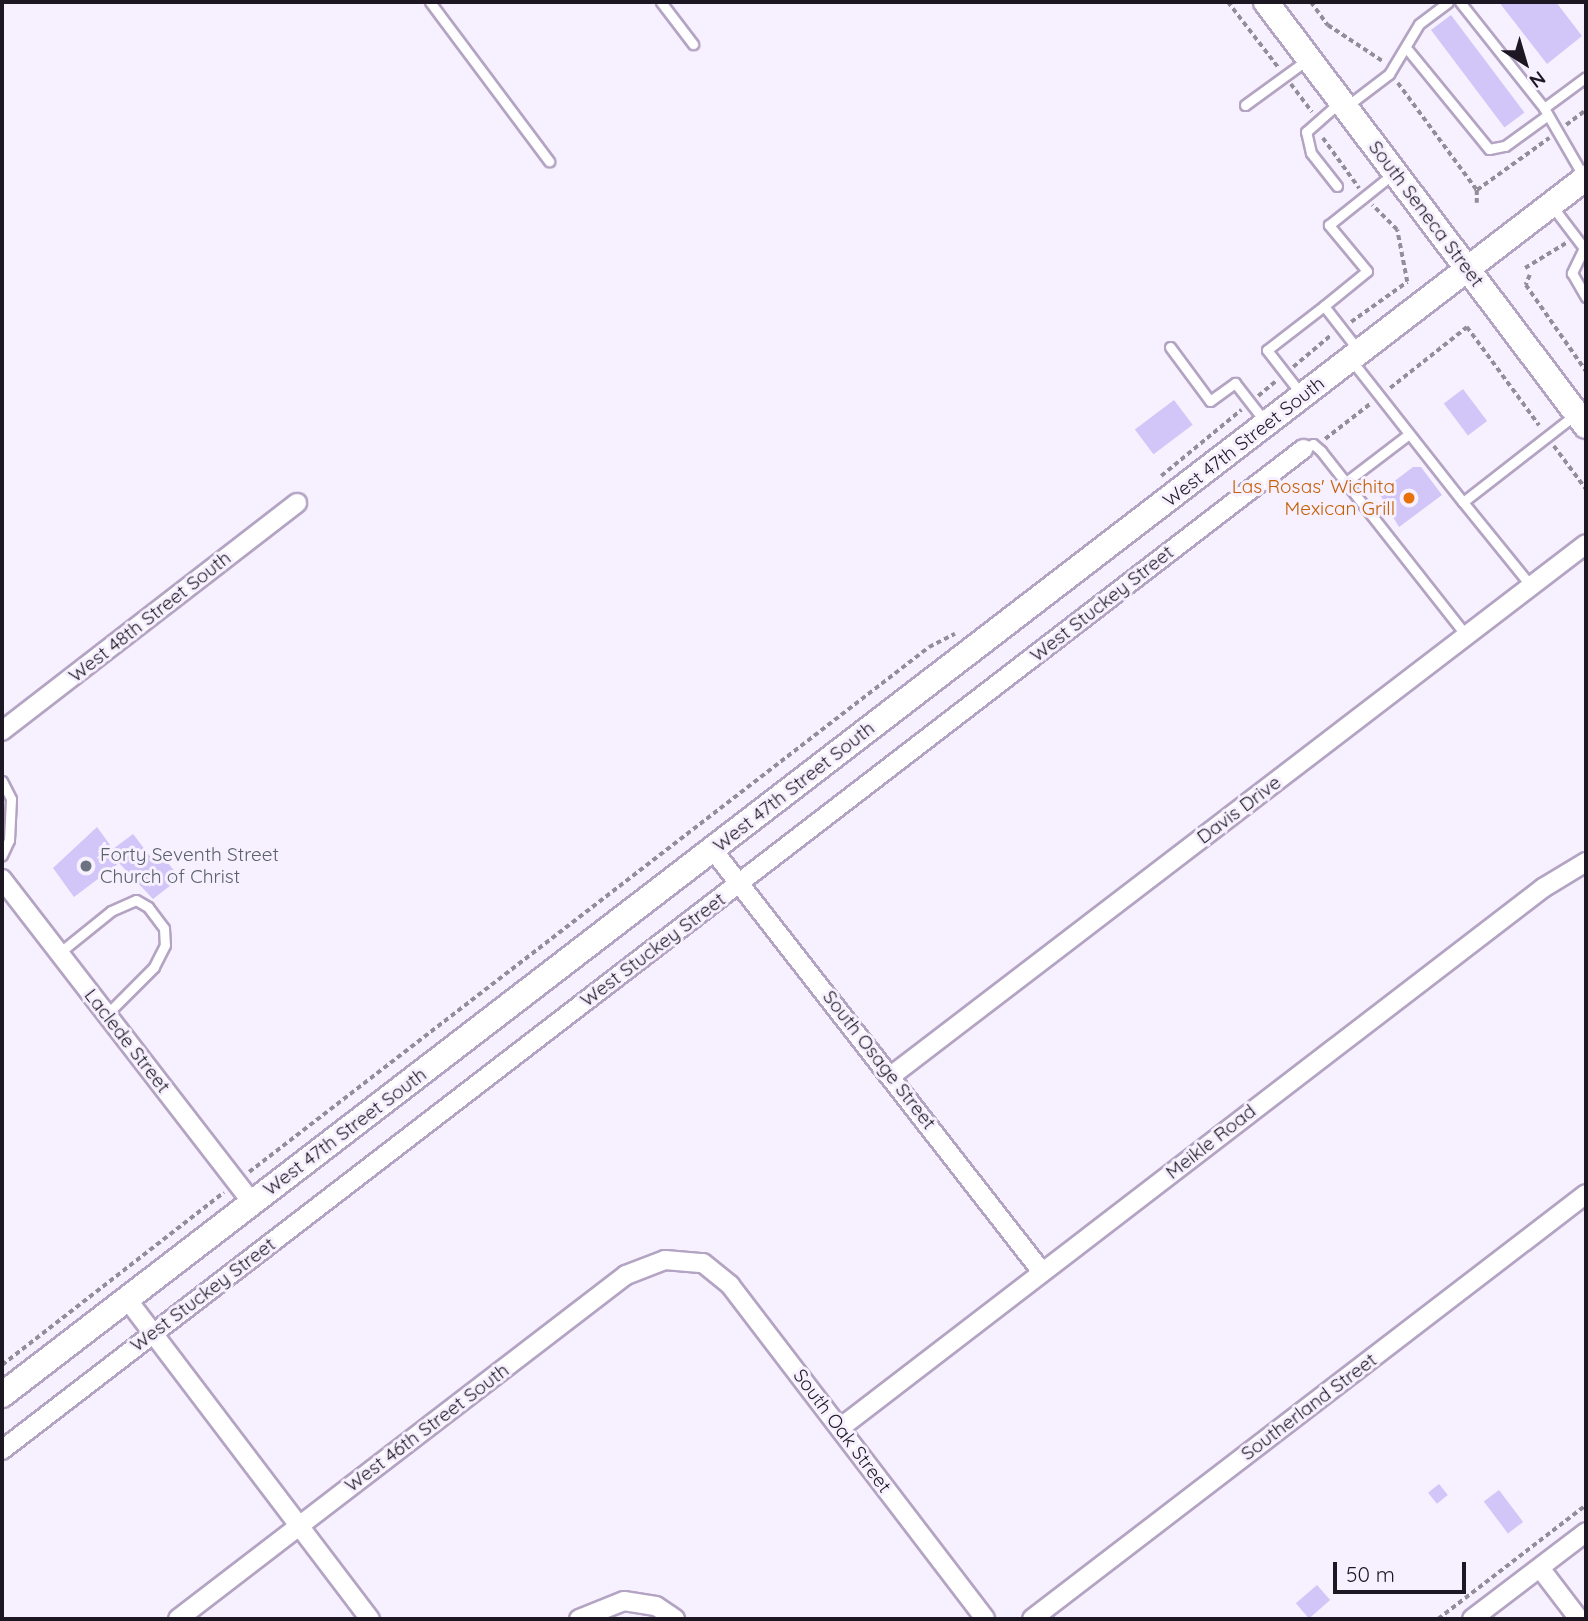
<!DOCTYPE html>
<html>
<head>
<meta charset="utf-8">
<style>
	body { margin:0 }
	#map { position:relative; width:1588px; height:1621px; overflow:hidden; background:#f7f0fe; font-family:Quicksand,sans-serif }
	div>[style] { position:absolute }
	.building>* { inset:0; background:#d2c5f8; transform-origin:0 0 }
	.path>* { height:3.5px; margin-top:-1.75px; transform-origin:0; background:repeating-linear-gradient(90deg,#938c99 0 5px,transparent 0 8.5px) }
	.roads { filter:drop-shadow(2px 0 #b4a4c3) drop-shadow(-2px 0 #b4a4c3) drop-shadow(0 2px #b4a4c3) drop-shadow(0 -2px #b4a4c3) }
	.lane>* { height:9px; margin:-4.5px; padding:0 4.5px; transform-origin:4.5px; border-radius:4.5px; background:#fff }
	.street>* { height:18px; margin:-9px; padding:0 9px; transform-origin:9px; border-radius:9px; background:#fff }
	.secondary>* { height:24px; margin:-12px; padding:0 12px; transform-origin:12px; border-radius:12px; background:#fff }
	.dots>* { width:19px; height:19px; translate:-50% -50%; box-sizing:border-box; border:4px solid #f7f0fe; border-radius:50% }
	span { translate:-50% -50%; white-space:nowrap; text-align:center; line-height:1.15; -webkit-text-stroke:6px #f7f0fe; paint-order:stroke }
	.street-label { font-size:19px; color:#1d1723 }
	.food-label { font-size:19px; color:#c56008 }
	.right { translate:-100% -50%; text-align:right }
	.worship-label { font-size:19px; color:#5b616d }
	.left { translate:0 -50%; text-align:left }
	.frame { position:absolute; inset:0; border:4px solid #1d1723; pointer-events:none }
	.north { position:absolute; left:1490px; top:28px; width:70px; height:70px; -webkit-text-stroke:5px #f7f0fe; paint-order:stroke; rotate:143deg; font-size:19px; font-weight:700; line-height:28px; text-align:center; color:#1d1723 }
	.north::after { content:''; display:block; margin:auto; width:24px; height:32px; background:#1d1723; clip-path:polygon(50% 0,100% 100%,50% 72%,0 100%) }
	.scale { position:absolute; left:1333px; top:1562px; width:133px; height:32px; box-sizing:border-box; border:4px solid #1d1723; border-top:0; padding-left:9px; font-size:21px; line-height:24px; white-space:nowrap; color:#1d1723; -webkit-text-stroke:5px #f7f0fe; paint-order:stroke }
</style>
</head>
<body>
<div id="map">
	<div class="building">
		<i style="clip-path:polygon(1499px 2px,1556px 2px,1582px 36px,1547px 64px)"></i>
		<i style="left:1451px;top:15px;width:122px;height:25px;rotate:53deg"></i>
		<i style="left:1463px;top:389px;width:40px;height:24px;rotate:53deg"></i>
		<i style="left:1174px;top:400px;width:31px;height:49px;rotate:53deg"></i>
		<i style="clip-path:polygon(1413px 467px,1421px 467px,1442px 495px,1399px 527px,1379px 493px)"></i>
		<i style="clip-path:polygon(97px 827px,113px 849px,133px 834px,156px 864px,164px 858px,180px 878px,153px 899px,119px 863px,74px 897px,53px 868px)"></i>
		<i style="left:1439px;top:1484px;width:14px;height:14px;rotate:51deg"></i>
		<i style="left:1499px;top:1490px;width:40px;height:19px;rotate:53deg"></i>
		<i style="left:1317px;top:1585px;width:20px;height:28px;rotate:49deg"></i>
	</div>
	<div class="path">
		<i style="left:1228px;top:2px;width:82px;rotate:52.4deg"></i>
		<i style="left:1311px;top:2px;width:29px;rotate:54deg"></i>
		<i style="left:1328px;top:25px;width:67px;rotate:33.5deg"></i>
		<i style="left:1398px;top:83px;width:133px;rotate:53.6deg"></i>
		<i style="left:1477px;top:190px;width:13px;rotate:90deg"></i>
		<i style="left:1291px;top:84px;width:35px;rotate:53deg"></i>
		<i style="left:1566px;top:125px;width:25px;rotate:-37deg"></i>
		<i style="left:1323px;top:138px;width:62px;rotate:54.2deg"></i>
		<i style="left:1477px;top:190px;width:89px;rotate:-35.8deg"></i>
		<i style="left:1525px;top:268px;width:48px;rotate:-31.4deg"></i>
		<i style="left:1530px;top:275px;width:11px;rotate:112deg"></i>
		<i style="left:1526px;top:285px;width:105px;rotate:55.1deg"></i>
		<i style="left:1351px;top:322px;width:69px;rotate:-35.5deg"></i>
		<i style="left:1407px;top:282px;width:53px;rotate:-100.9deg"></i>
		<i style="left:1397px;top:230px;width:35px;rotate:-135deg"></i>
		<i style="left:1293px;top:367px;width:48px;rotate:-40deg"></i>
		<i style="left:1390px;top:388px;width:98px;rotate:-38.4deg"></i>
		<i style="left:1467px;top:327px;width:122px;rotate:53.7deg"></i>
		<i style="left:1258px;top:396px;width:23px;rotate:-40deg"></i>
		<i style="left:1325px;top:439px;width:57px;rotate:-37.9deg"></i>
		<i style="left:1554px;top:446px;width:54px;rotate:53.3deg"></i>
		<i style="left:1161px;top:476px;width:104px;rotate:-39.5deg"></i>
		<i style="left:249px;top:1172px;width:859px;rotate:-37.67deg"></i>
		<i style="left:929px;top:647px;width:29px;rotate:-27deg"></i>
		<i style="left:2px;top:1365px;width:281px;rotate:-37.9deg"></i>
		<i style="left:1438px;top:1619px;width:187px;rotate:-37.6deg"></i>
	</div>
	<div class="roads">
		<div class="lane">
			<i style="left:430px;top:2px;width:199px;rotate:53.2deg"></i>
			<i style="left:661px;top:2px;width:53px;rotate:52.7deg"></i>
			<i style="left:1460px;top:2px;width:135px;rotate:51.6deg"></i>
			<i style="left:1408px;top:50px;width:128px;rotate:50.7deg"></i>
			<i style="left:1489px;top:149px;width:16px;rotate:-11deg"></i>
			<i style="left:1505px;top:146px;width:49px;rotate:-35.9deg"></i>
			<i style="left:1245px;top:105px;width:78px;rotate:-36.1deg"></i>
			<i style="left:1347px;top:106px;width:53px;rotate:-37.3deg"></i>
			<i style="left:1389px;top:74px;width:58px;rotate:-59deg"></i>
			<i style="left:1419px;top:24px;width:36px;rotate:-37deg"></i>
			<i style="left:1585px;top:179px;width:82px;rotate:-120deg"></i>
			<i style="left:1544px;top:108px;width:52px;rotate:-36.4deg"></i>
			<i style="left:1337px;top:186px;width:42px;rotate:-128.2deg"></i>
			<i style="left:1311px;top:153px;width:22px;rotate:-103deg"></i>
			<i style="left:1306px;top:132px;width:45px;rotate:-41.4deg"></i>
			<i style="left:1552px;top:206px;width:53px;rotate:52.7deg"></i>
			<i style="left:1584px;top:248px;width:28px;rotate:116deg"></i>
			<i style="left:1572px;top:273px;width:28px;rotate:60deg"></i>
			<i style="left:1324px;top:306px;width:55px;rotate:-39.1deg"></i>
			<i style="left:1367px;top:271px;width:60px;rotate:-129.6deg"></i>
			<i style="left:1329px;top:225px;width:82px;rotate:-38.6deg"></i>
			<i style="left:1170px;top:347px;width:67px;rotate:53.5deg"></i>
			<i style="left:1210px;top:401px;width:31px;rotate:-36deg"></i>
			<i style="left:1235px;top:383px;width:51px;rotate:52.2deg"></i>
			<i style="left:1352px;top:361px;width:179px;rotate:51.8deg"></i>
			<i style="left:1463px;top:502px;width:143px;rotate:-37.9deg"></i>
			<i style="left:1302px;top:395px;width:57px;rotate:-127.9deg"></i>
			<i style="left:1267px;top:350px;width:72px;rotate:-37.7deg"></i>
			<i style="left:1324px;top:306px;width:57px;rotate:52.1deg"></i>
			<i style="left:1303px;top:449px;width:11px;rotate:-27deg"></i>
			<i style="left:1313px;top:444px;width:11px;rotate:41deg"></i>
			<i style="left:1321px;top:451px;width:234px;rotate:51.8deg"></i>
			<i style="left:1346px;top:482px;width:79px;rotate:-37.3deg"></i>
			<i style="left:1463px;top:502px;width:108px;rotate:51deg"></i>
			<i style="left:2px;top:781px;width:20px;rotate:63deg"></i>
			<i style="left:11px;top:799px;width:41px;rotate:92.8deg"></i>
			<i style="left:9px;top:840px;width:17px;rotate:115deg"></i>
			<i style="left:59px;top:953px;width:67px;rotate:-38.9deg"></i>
			<i style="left:111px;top:911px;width:27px;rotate:-24deg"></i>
			<i style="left:136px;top:900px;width:14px;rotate:30deg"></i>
			<i style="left:148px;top:907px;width:26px;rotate:53deg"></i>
			<i style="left:164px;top:928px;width:17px;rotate:87deg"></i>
			<i style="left:165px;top:945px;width:25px;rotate:117deg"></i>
			<i style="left:154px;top:967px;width:68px;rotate:135deg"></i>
		</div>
		<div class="street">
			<i style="left:2px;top:731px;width:373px;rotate:-37.7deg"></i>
			<i style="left:713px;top:850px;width:535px;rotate:52.06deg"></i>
			<i style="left:2px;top:879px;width:409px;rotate:52.3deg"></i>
			<i style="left:891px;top:1076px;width:875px;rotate:-37.43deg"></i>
			<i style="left:127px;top:1299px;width:402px;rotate:52.8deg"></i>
			<i style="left:840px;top:1428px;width:886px;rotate:-37.53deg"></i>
			<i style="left:1543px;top:888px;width:50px;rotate:-31.2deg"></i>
			<i style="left:2px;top:1450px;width:1642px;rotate:-37.57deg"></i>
			<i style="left:1540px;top:1568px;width:64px;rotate:52.6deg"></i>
			<i style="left:178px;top:1619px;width:565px;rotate:-37.52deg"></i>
			<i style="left:626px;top:1275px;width:42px;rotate:-21deg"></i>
			<i style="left:665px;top:1260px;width:38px;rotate:5deg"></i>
			<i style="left:703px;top:1263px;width:35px;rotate:39deg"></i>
			<i style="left:730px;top:1285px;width:420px;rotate:52.6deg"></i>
			<i style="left:579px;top:1619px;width:48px;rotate:-21.8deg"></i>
			<i style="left:624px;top:1601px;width:32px;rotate:9deg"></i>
			<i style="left:656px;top:1606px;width:23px;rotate:34deg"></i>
			<i style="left:1032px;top:1619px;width:698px;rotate:-37.49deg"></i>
			<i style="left:1472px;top:1619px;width:143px;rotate:-37.3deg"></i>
		</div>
		<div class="secondary">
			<i style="left:1266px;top:2px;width:531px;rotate:52.96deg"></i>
			<i style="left:2px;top:1395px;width:1998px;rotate:-37.54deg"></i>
		</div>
	</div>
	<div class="dots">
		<i style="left:1409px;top:498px;background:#e8710a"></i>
		<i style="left:86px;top:866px;background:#6b7280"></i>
	</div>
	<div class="street-label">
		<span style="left:1426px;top:214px;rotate:53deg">South Seneca Street</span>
		<span style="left:1244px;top:442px;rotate:-38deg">West 47th Street South</span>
		<span style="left:1102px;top:604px;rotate:-38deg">West Stuckey Street</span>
		<span style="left:150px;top:617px;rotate:-38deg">West 48th Street South</span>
		<span style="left:794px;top:787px;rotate:-38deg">West 47th Street South</span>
		<span style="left:1239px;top:810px;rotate:-37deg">Davis Drive</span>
		<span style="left:653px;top:950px;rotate:-37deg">West Stuckey Street</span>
		<span style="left:127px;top:1041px;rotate:52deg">Laclede Street</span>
		<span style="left:879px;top:1060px;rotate:52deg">South Osage Street</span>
		<span style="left:345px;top:1132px;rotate:-37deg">West 47th Street South</span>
		<span style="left:1211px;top:1142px;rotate:-38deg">Meikle Road</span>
		<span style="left:203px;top:1295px;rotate:-37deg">West Stuckey Street</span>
		<span style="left:1309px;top:1407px;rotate:-37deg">Southerland Street</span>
		<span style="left:427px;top:1428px;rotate:-37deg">West 46th Street South</span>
		<span style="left:842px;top:1431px;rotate:53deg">South Oak Street</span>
	</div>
	<div class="food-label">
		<span class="right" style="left:1395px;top:498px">Las Rosas' Wichita<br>Mexican Grill</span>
	</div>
	<div class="worship-label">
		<span class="left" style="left:100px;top:866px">Forty Seventh Street<br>Church of Christ</span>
	</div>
	<div class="frame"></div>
	<div class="north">N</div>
	<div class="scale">50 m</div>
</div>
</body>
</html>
